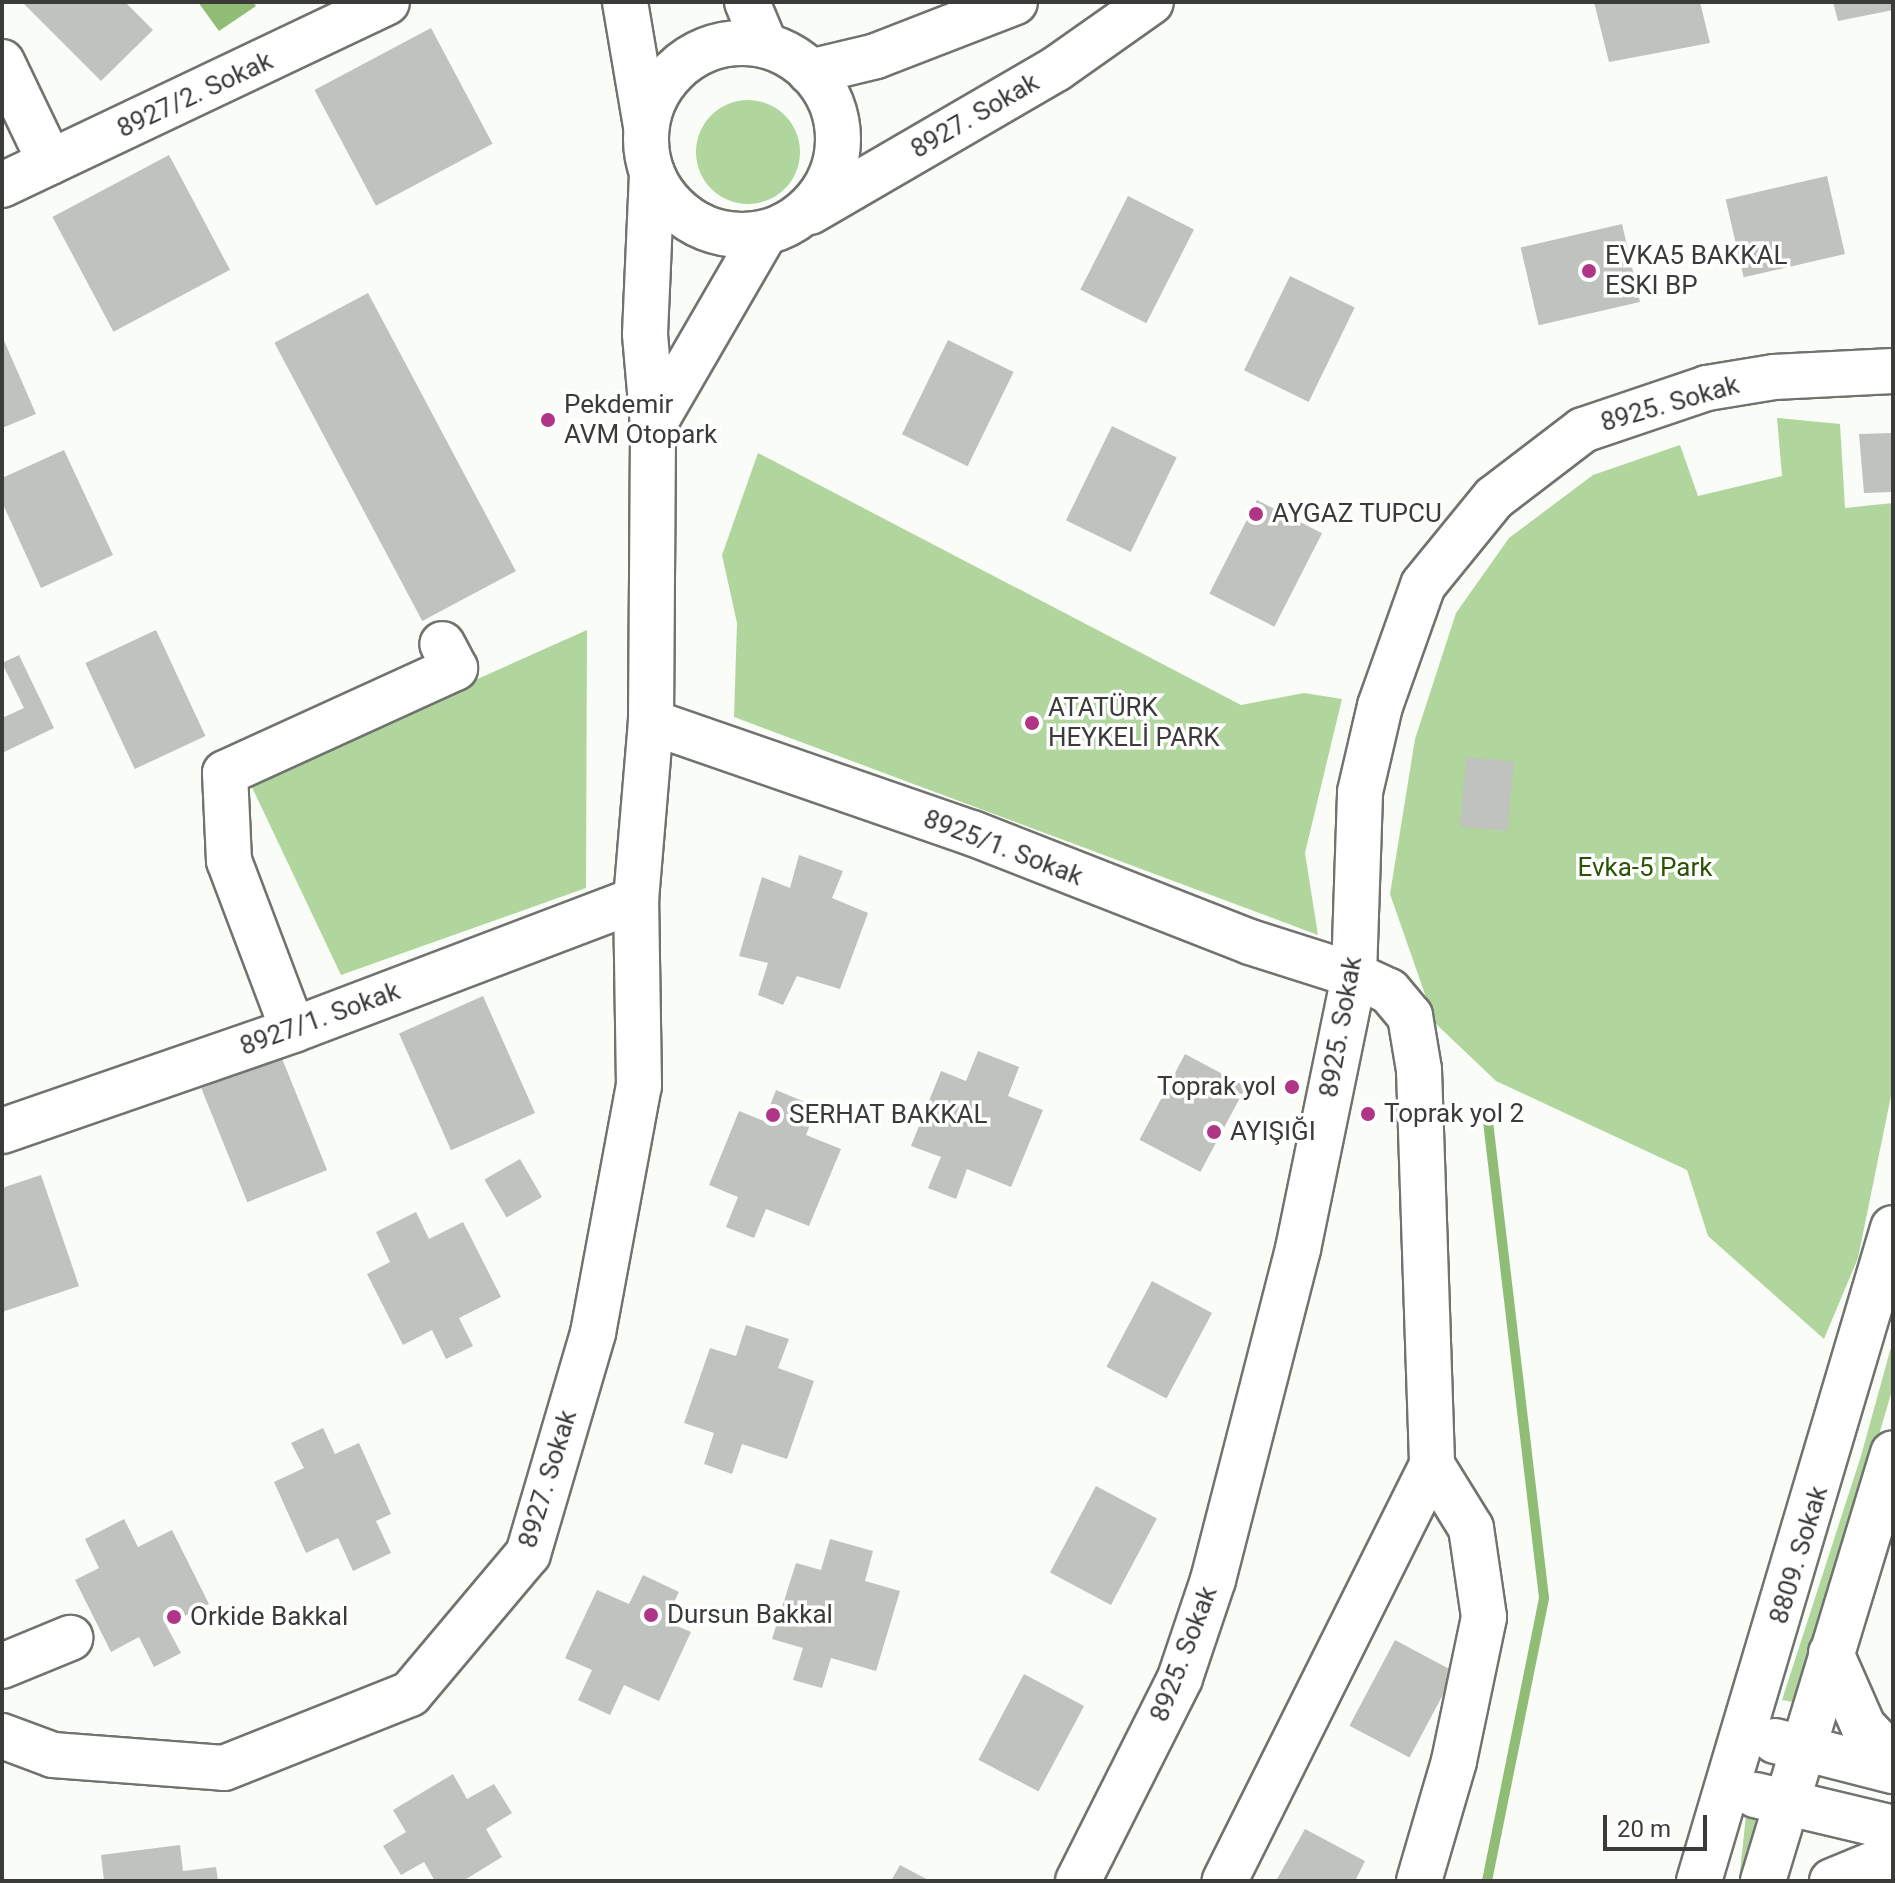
<!DOCTYPE html>
<html>
<head>
<meta charset="utf-8">
<style>
	body { margin:0 }
	#map { position:relative; width:1895px; height:1883px; overflow:hidden; background:#f9fcf7; font-family:Roboto,sans-serif }
	div>[style] { position:absolute }
	.green>* { inset:0; background:#b1d69d; transform-origin:0 0 }
	.round { border-radius:50% }
	.water>* { inset:0; background:#90bd76 }
	.stream>* { height:10px; margin:-5px; padding:0 5px; transform-origin:5px; border-radius:5px; background:#90bd76 }
	.building>* { inset:0; background:#bfc2bd; transform-origin:0 0 }
	.roads { filter:drop-shadow(2px 0 #70736e) drop-shadow(-2px 0 #70736e) drop-shadow(0 2px #70736e) drop-shadow(0 -2px #70736e) }
	.minor>* { height:44px; margin:-22px; padding:0 22px; transform-origin:22px; border-radius:22px; background:#fff }
	.minor>.ring { margin:-22px; padding:0; box-sizing:content-box; background:none; border:44px solid #fff; border-radius:50% }
	.dots>* { width:22px; height:22px; translate:-50% -50%; box-sizing:border-box; border:4px solid #fff; border-radius:50% }
	span { translate:-50% -50%; white-space:nowrap; text-align:center; line-height:1.15; -webkit-text-stroke:7px #fff; paint-order:stroke }
	.street-label { font-size:26px; color:#3b3c3a }
	.poi-label { font-size:26px; color:#3b3c3a }
	.left { translate:0 -50%; text-align:left }
	.right { translate:-100% -50%; text-align:right }
	.park-label { font-size:26px; color:#2a5305 }
	.frame { position:absolute; inset:0; border:4px solid #3b3c3a; pointer-events:none }
	.scale { position:absolute; left:1603px; top:1815px; width:104px; height:36px; box-sizing:border-box; border:4px solid #3b3c3a; border-top:0; padding-left:10px; font-size:24px; line-height:28px; white-space:nowrap; color:#3b3c3a; -webkit-text-stroke:6px #fff; paint-order:stroke }
</style>
</head>
<body>
<div id="map">
	<div class="green">
		<i class="round" style="left:696px;top:100px;width:104px;height:104px"></i>
		<i style="clip-path:polygon(1777px 418px,1840px 424px,1845px 508px,1893px 503px,1893px 1086px,1858px 1258px,1824px 1339px,1708px 1236px,1687px 1170px,1496px 1081px,1435px 1023px,1390px 894px,1415px 739px,1456px 613px,1509px 538px,1593px 475px,1680px 445px,1698px 496px,1782px 476px)"></i>
		<i style="clip-path:polygon(758px 453px,1241px 705px,1304px 693px,1342px 699px,1305px 853px,1318px 935px,734px 717px,737px 623px,722px 555px)"></i>
		<i style="clip-path:polygon(587px 630px,586px 888px,341px 975px,249px 781px)"></i>
		<i style="clip-path:polygon(1893px 1340px,1893px 1387px,1869px 1469px,1794px 1702px,1782px 1700px,1861px 1456px)"></i>
		<i style="left:1746px;top:1815px;width:10px;height:68px;rotate:6deg"></i>
	</div>
	<div class="water">
		<i style="clip-path:polygon(198px 2px,253px 2px,256px 6px,219px 31px)"></i>
	</div>
	<div class="stream">
		<i style="left:1487px;top:1881px;width:289px;rotate:-78.6deg"></i>
		<i style="left:1544px;top:1598px;width:478px;rotate:-96.7deg"></i>
	</div>
	<div class="building">
		<i style="clip-path:polygon(22px 2px,125px 2px,153px 30px,101px 81px)"></i>
		<i style="clip-path:polygon(1594px 2px,1700px 2px,1710px 43px,1609px 62px)"></i>
		<i style="clip-path:polygon(1833px 2px,1893px 2px,1893px 10px,1838px 21px)"></i>
		<i style="left:431px;top:28px;width:131px;height:132px;rotate:62deg"></i>
		<i style="left:169px;top:155px;width:130px;height:132px;rotate:62deg"></i>
		<i style="left:1827px;top:176px;width:80px;height:104px;rotate:77deg"></i>
		<i style="left:1128px;top:196px;width:74px;height:105px;rotate:27deg"></i>
		<i style="left:1622px;top:224px;width:80px;height:104px;rotate:77deg"></i>
		<i style="left:1290px;top:276px;width:72px;height:105px;rotate:26deg"></i>
		<i style="left:368px;top:293px;width:315px;height:106px;rotate:62deg"></i>
		<i style="clip-path:polygon(2px 336px,36px 414px,2px 428px)"></i>
		<i style="left:948px;top:340px;width:73px;height:105px;rotate:26deg"></i>
		<i style="left:1112px;top:426px;width:72px;height:105px;rotate:26deg"></i>
		<i style="clip-path:polygon(1893px 433px,1893px 492px,1864px 493px,1859px 434px)"></i>
		<i style="clip-path:polygon(64px 450px,113px 555px,41px 588px,2px 502px,2px 478px)"></i>
		<i style="left:1257px;top:500px;width:73px;height:105px;rotate:27deg"></i>
		<i style="left:156px;top:630px;width:117px;height:78px;rotate:65deg"></i>
		<i style="clip-path:polygon(19px 655px,54px 728px,2px 753px,2px 718px,24px 708px,2px 663px)"></i>
		<i style="left:1466px;top:757px;width:48px;height:70px;rotate:5deg"></i>
		<i style="clip-path:polygon(799px 855px,843px 871px,832px 898px,868px 913px,840px 989px,797px 976px,783px 1005px,758px 995px,768px 963px,739px 956px,762px 877px,790px 888px)"></i>
		<i style="left:483px;top:996px;width:128px;height:92px;rotate:66deg"></i>
		<i style="clip-path:polygon(978px 1051px,1019px 1067px,1008px 1096px,1043px 1110px,1011px 1187px,967px 1169px,956px 1199px,928px 1188px,941px 1157px,911px 1146px,941px 1071px,966px 1081px)"></i>
		<i style="left:1185px;top:1054px;width:69px;height:97px;rotate:28deg"></i>
		<i style="left:281px;top:1056px;width:123px;height:86px;rotate:68deg"></i>
		<i style="clip-path:polygon(776px 1090px,817px 1107px,806px 1135px,841px 1149px,809px 1226px,766px 1209px,754px 1238px,726px 1227px,738px 1197px,709px 1185px,739px 1111px,764px 1121px)"></i>
		<i style="left:520px;top:1159px;width:44px;height:41px;rotate:60deg"></i>
		<i style="clip-path:polygon(41px 1175px,79px 1286px,2px 1312px,2px 1188px)"></i>
		<i style="clip-path:polygon(416px 1212px,429px 1239px,463px 1222px,501px 1297px,459px 1318px,473px 1346px,446px 1359px,432px 1330px,403px 1345px,367px 1274px,390px 1262px,376px 1232px)"></i>
		<i style="left:1152px;top:1281px;width:68px;height:97px;rotate:28deg"></i>
		<i style="clip-path:polygon(746px 1325px,789px 1339px,778px 1368px,814px 1381px,787px 1459px,742px 1444px,732px 1474px,704px 1464px,714px 1433px,684px 1423px,710px 1348px,736px 1356px)"></i>
		<i style="clip-path:polygon(323px 1428px,335px 1454px,359px 1443px,391px 1514px,376px 1521px,391px 1553px,353px 1571px,338px 1538px,306px 1553px,274px 1482px,304px 1468px,291px 1443px)"></i>
		<i style="left:1096px;top:1486px;width:69px;height:98px;rotate:28deg"></i>
		<i style="clip-path:polygon(124px 1519px,138px 1547px,172px 1530px,209px 1604px,166px 1625px,181px 1653px,154px 1667px,139px 1637px,111px 1652px,75px 1580px,99px 1568px,85px 1539px)"></i>
		<i style="clip-path:polygon(830px 1539px,873px 1551px,865px 1581px,900px 1591px,876px 1671px,831px 1658px,822px 1688px,793px 1680px,803px 1648px,772px 1639px,796px 1563px,821px 1570px)"></i>
		<i style="clip-path:polygon(643px 1575px,679px 1592px,665px 1621px,691px 1632px,659px 1701px,624px 1685px,610px 1715px,578px 1700px,592px 1670px,565px 1658px,597px 1590px,629px 1604px)"></i>
		<i style="left:1395px;top:1640px;width:68px;height:97px;rotate:28deg"></i>
		<i style="left:1024px;top:1674px;width:68px;height:97px;rotate:28deg"></i>
		<i style="clip-path:polygon(453px 1774px,467px 1799px,494px 1784px,512px 1813px,486px 1829px,502px 1857px,463px 1881px,435px 1881px,424px 1862px,401px 1875px,383px 1846px,406px 1832px,393px 1810px)"></i>
		<i style="clip-path:polygon(1305px 1829px,1365px 1861px,1355px 1881px,1276px 1881px)"></i>
		<i style="clip-path:polygon(180px 1845px,183px 1871px,216px 1867px,218px 1881px,104px 1881px,101px 1855px)"></i>
		<i style="clip-path:polygon(900px 1865px,930px 1881px,891px 1881px)"></i>
	</div>
	<div class="roads">
		<div class="minor">
			<i style="left:625px;top:2px;width:126px;rotate:80.4deg"></i>
			<i style="left:747px;top:2px;width:47px;rotate:67.3deg"></i>
			<i class="ring" style="left:646px;top:43px;width:148px;height:148px"></i>
			<i style="left:2px;top:62px;width:111px;rotate:64.4deg"></i>
			<i style="left:810px;top:72px;width:68px;rotate:-13.6deg"></i>
			<i style="left:876px;top:56px;width:149px;rotate:-21.2deg"></i>
			<i style="left:2px;top:185px;width:426px;rotate:-25.4deg"></i>
			<i style="left:810px;top:212px;width:285px;rotate:-30.2deg"></i>
			<i style="left:1056px;top:69px;width:116px;rotate:-35.2deg"></i>
			<i style="left:653px;top:426px;width:223px;rotate:-59.9deg"></i>
			<i style="left:651px;top:722px;width:340px;rotate:19.1deg"></i>
			<i style="left:972px;top:833px;width:299px;rotate:21.4deg"></i>
			<i style="left:1250px;top:942px;width:109px;rotate:17.6deg"></i>
			<i style="left:1354px;top:975px;width:38px;rotate:25deg"></i>
			<i style="left:1389px;top:991px;width:33px;rotate:50deg"></i>
			<i style="left:1410px;top:1016px;width:55px;rotate:80.5deg"></i>
			<i style="left:1419px;top:1070px;width:395px;rotate:88.1deg"></i>
			<i style="left:1432px;top:1465px;width:465px;rotate:116.5deg"></i>
			<i style="left:293px;top:1030px;width:181px;rotate:-110.7deg"></i>
			<i style="left:229px;top:861px;width:88px;rotate:-92.6deg"></i>
			<i style="left:225px;top:773px;width:253px;rotate:-24.5deg"></i>
			<i style="left:455px;top:668px;width:27px;rotate:-118deg"></i>
			<i style="left:2px;top:1131px;width:308px;rotate:-19.1deg"></i>
			<i style="left:293px;top:1030px;width:367px;rotate:-20.8deg"></i>
			<i style="left:1831px;top:1653px;width:80px;rotate:66.3deg"></i>
			<i style="left:1863px;top:1726px;width:44px;rotate:46.8deg"></i>
			<i style="left:2px;top:1666px;width:74px;rotate:-22.4deg"></i>
			<i style="left:2px;top:1736px;width:54px;rotate:20.4deg"></i>
			<i style="left:53px;top:1755px;width:171px;rotate:4.3deg"></i>
			<i style="left:224px;top:1768px;width:200px;rotate:-21.7deg"></i>
			<i style="left:410px;top:1694px;width:183px;rotate:-49.9deg"></i>
			<i style="left:528px;top:1554px;width:230px;rotate:-73.6deg"></i>
			<i style="left:593px;top:1333px;width:251px;rotate:-79.5deg"></i>
			<i style="left:639px;top:1086px;width:186px;rotate:-90.9deg"></i>
			<i style="left:636px;top:900px;width:179px;rotate:-85.2deg"></i>
			<i style="left:651px;top:722px;width:296px;rotate:-89.6deg"></i>
			<i style="left:653px;top:426px;width:92px;rotate:-95deg"></i>
			<i style="left:645px;top:334px;width:161px;rotate:-87.5deg"></i>
			<i style="left:1775px;top:1741px;width:122px;rotate:14.3deg"></i>
			<i style="left:1755px;top:1795px;width:142px;rotate:13.4deg"></i>
			<i style="left:1078px;top:1881px;width:227px;rotate:-63.3deg"></i>
			<i style="left:1180px;top:1678px;width:103px;rotate:-71.4deg"></i>
			<i style="left:1213px;top:1580px;width:342px;rotate:-75.6deg"></i>
			<i style="left:1298px;top:1249px;width:280px;rotate:-78.4deg"></i>
			<i style="left:1354px;top:975px;width:183px;rotate:-88.1deg"></i>
			<i style="left:1360px;top:792px;width:88px;rotate:-76.9deg"></i>
			<i style="left:1380px;top:706px;width:128px;rotate:-70.4deg"></i>
			<i style="left:1423px;top:585px;width:112px;rotate:-50.8deg"></i>
			<i style="left:1494px;top:498px;width:112px;rotate:-37.4deg"></i>
			<i style="left:1583px;top:430px;width:131px;rotate:-18.7deg"></i>
			<i style="left:1707px;top:388px;width:68px;rotate:-9.3deg"></i>
			<i style="left:1774px;top:377px;width:119px;rotate:-2.9deg"></i>
			<i style="left:1419px;top:1881px;width:125px;rotate:-73.7deg"></i>
			<i style="left:1454px;top:1761px;width:147px;rotate:-78.2deg"></i>
			<i style="left:1484px;top:1617px;width:90px;rotate:-98.3deg"></i>
			<i style="left:1471px;top:1528px;width:74px;rotate:-121.8deg"></i>
			<i style="left:1699px;top:1881px;width:681px;rotate:-73.45deg"></i>
			<i style="left:1763px;top:1881px;width:447px;rotate:-73.1deg"></i>
			<i style="left:1832px;top:1881px;width:66px;rotate:-22.3deg"></i>
		</div>
	</div>
	<div class="dots">
		<i style="left:1589px;top:271px;background:#b13586"></i>
		<i style="left:548px;top:420px;background:#b13586"></i>
		<i style="left:1256px;top:514px;background:#b13586"></i>
		<i style="left:1032px;top:723px;background:#b13586"></i>
		<i style="left:1292px;top:1087px;background:#b13586"></i>
		<i style="left:1368px;top:1114px;background:#b13586"></i>
		<i style="left:773px;top:1115px;background:#b13586"></i>
		<i style="left:1214px;top:1132px;background:#b13586"></i>
		<i style="left:651px;top:1615px;background:#b13586"></i>
		<i style="left:174px;top:1617px;background:#b13586"></i>
	</div>
	<div class="street-label">
		<span style="left:195px;top:95px;rotate:-25deg">8927/2. Sokak</span>
		<span style="left:975px;top:116px;rotate:-30deg">8927. Sokak</span>
		<span style="left:1670px;top:404px;rotate:-16deg">8925. Sokak</span>
		<span style="left:1003px;top:848px;rotate:21deg">8925/1. Sokak</span>
		<span style="left:320px;top:1019px;rotate:-20deg">8927/1. Sokak</span>
		<span style="left:1341px;top:1027px;rotate:-80deg">8925. Sokak</span>
		<span style="left:548px;top:1479px;rotate:-73deg">8927. Sokak</span>
		<span style="left:1799px;top:1555px;rotate:-73deg">8809. Sokak</span>
		<span style="left:1184px;top:1654px;rotate:-69deg">8925. Sokak</span>
	</div>
	<div class="poi-label">
		<span class="left" style="left:1605px;top:271px">EVKA5 BAKKAL<br>ESKI BP</span>
		<span class="left" style="left:564px;top:420px">Pekdemir<br>AVM Otopark</span>
		<span class="left" style="left:1272px;top:514px">AYGAZ TUPCU</span>
		<span class="left" style="left:1048px;top:723px">ATATÜRK<br>HEYKELİ PARK</span>
		<span class="right" style="left:1276px;top:1087px">Toprak yol</span>
		<span class="left" style="left:1384px;top:1114px">Toprak yol 2</span>
		<span class="left" style="left:789px;top:1115px">SERHAT BAKKAL</span>
		<span class="left" style="left:1230px;top:1132px">AYIŞIĞI</span>
		<span class="left" style="left:667px;top:1615px">Dursun Bakkal</span>
		<span class="left" style="left:190px;top:1617px">Orkide Bakkal</span>
	</div>
	<div class="park-label">
		<span style="left:1645px;top:868px">Evka-5 Park</span>
	</div>
	<div class="frame"></div>
	<div class="scale">20 m</div>
</div>
</body>
</html>
